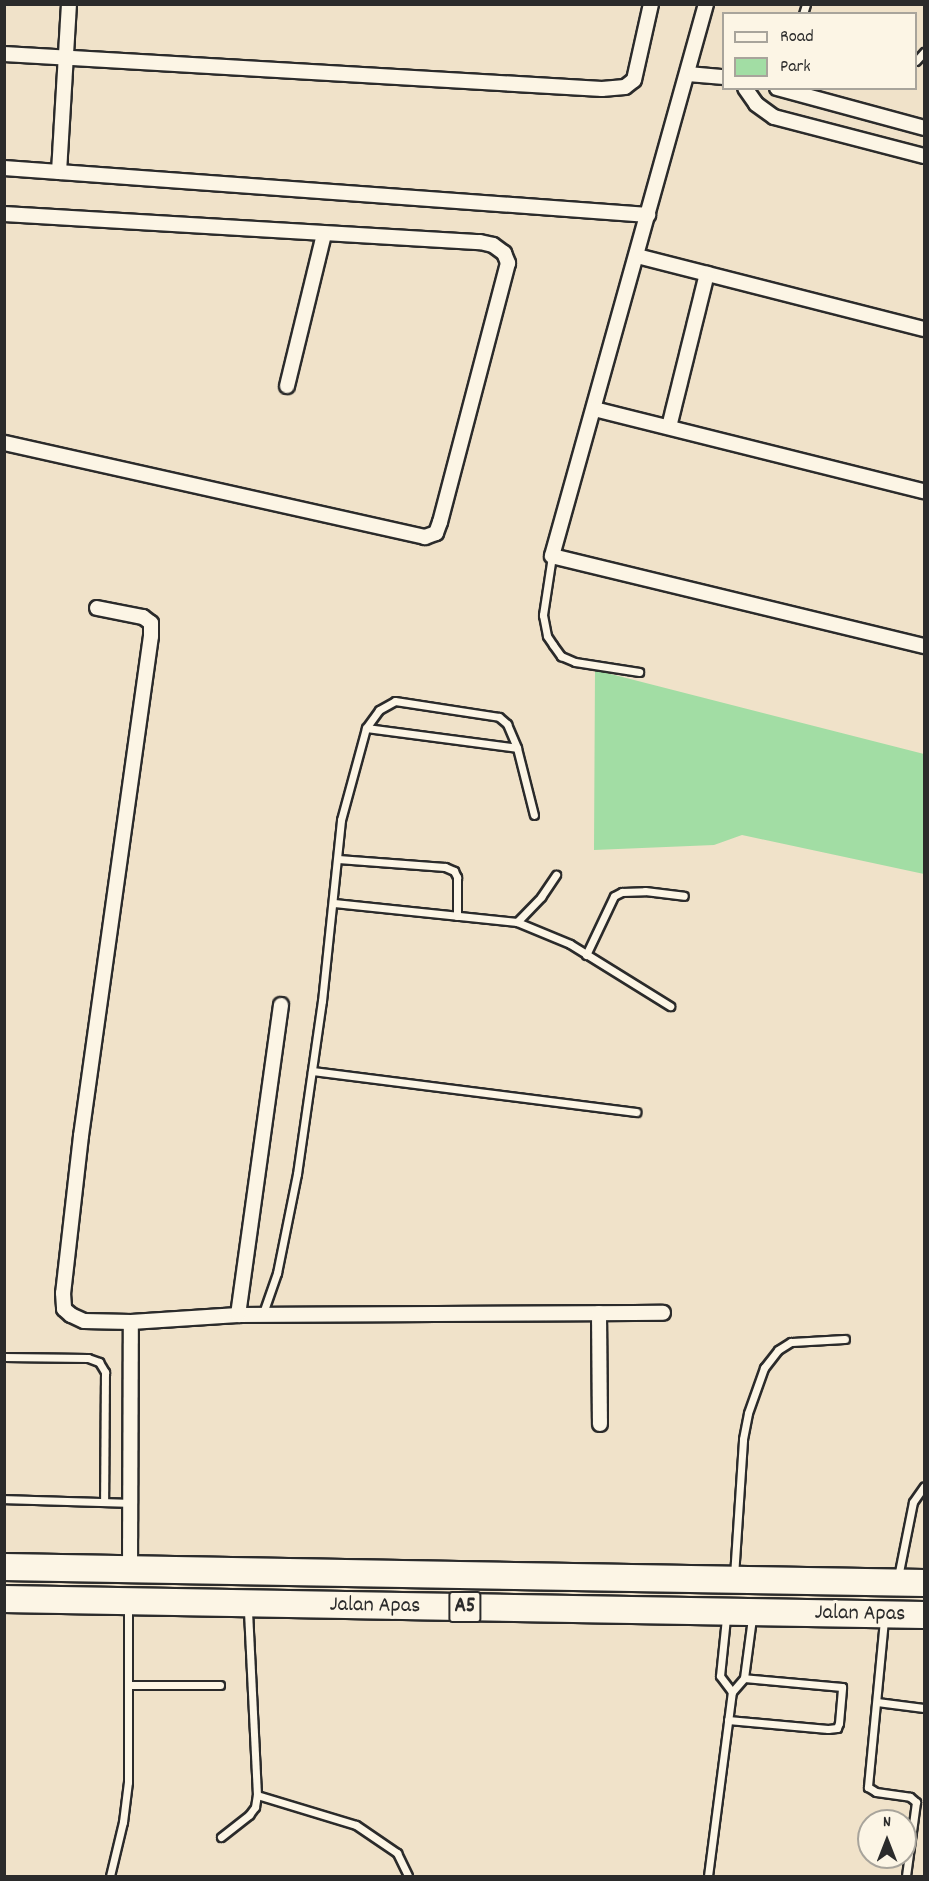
<!DOCTYPE html>
<html>
<head>
<meta charset="utf-8">
<style>
	body { margin:0 }
	#map { position:relative; width:929px; height:1881px; overflow:hidden; background:#f0e2c9; font-family:Dekko,sans-serif }
	div>[style] { position:absolute }
	.green>* { inset:0; background:#a2dda4 }
	.roads { filter:drop-shadow(2px 0 #2b2b2b) drop-shadow(-2px 0 #2b2b2b) drop-shadow(0 2px #2b2b2b) drop-shadow(0 -2px #2b2b2b) }
	.lane>* { height:7px; margin:-3.5px; padding:0 3.5px; transform-origin:3.5px; border-radius:3.5px; background:#fcf5e5 }
	.street>* { height:14px; margin:-7px; padding:0 7px; transform-origin:7px; border-radius:7px; background:#fcf5e5 }
	.highway>* { height:26px; margin:-13px; padding:0 13px; transform-origin:13px; border-radius:13px; background:#fcf5e5 }
	span { translate:-50% -50%; white-space:nowrap; text-align:center; line-height:1.15; -webkit-text-stroke:6px #fcf5e5; paint-order:stroke }
	.shield-label span { padding:2px 4px; background:#fcf5e5; border:2px solid; border-radius:4px; -webkit-text-stroke-width:0 }
	.shield-label { font-size:21px; color:#2b2b2b; font-weight:700 }
	.street-label { font-size:22px; color:#2b2b2b }
	.frame { position:absolute; inset:0; border:6px solid #2b2b2b; pointer-events:none }
	.legend { position:absolute; left:722px; top:12px; width:195px; height:78px; box-sizing:border-box; background:#fcf5e5; border:2px solid #a8a49b; margin:0; padding:8px 10px; list-style:none; font-size:18px; color:#2b2b2b }
	.legend li { display:flex; align-items:center; gap:12px; height:30px }
	.legend b { width:30px; border:2px solid #a8a49b }
	.north { position:absolute; left:857px; top:1809px; width:60px; height:60px; box-sizing:border-box; background:#fcf5e5; border:2px solid #a8a49b; border-radius:50%; rotate:0deg; font-size:16px; font-weight:700; line-height:24px; text-align:center; color:#2b2b2b }
	.north::after { content:''; display:block; margin:auto; width:21px; height:27px; background:#2b2b2b; clip-path:polygon(50% 0,100% 100%,50% 72%,0 100%) }
</style>
</head>
<body>
<div id="map">
	<div class="green">
		<i style="clip-path:polygon(595px 670px,924px 754px,924px 874px,742px 835px,714px 845px,594px 850px)"></i>
	</div>
	<div class="roads">
		<div class="lane">
			<i style="left:803px;top:14px;width:10px;rotate:-73deg"></i>
			<i style="left:916px;top:61px;width:12px;rotate:-48deg"></i>
			<i style="left:552px;top:556px;width:60px;rotate:98.7deg"></i>
			<i style="left:543px;top:615px;width:21px;rotate:79deg"></i>
			<i style="left:547px;top:636px;width:11px;rotate:56deg"></i>
			<i style="left:553px;top:645px;width:14px;rotate:54deg"></i>
			<i style="left:561px;top:656px;width:15px;rotate:23deg"></i>
			<i style="left:575px;top:662px;width:65px;rotate:8.9deg"></i>
			<i style="left:366px;top:728px;width:152px;rotate:7.5deg"></i>
			<i style="left:338px;top:859px;width:107px;rotate:4.3deg"></i>
			<i style="left:445px;top:867px;width:10px;rotate:24deg"></i>
			<i style="left:454px;top:871px;width:7px;rotate:63deg"></i>
			<i style="left:457px;top:877px;width:39px;rotate:90deg"></i>
			<i style="left:334px;top:903px;width:184px;rotate:5.9deg"></i>
			<i style="left:517px;top:922px;width:57px;rotate:22.5deg"></i>
			<i style="left:570px;top:944px;width:118px;rotate:31.8deg"></i>
			<i style="left:517px;top:922px;width:35px;rotate:-46deg"></i>
			<i style="left:541px;top:897px;width:27px;rotate:-56deg"></i>
			<i style="left:586px;top:955px;width:65px;rotate:-64.6deg"></i>
			<i style="left:614px;top:896px;width:9px;rotate:-27deg"></i>
			<i style="left:622px;top:892px;width:23px;rotate:-2deg"></i>
			<i style="left:645px;top:891px;width:39px;rotate:7deg"></i>
			<i style="left:312px;top:1071px;width:327px;rotate:7.2deg"></i>
			<i style="left:262px;top:1316px;width:46px;rotate:-70.8deg"></i>
			<i style="left:277px;top:1273px;width:101px;rotate:-78.6deg"></i>
			<i style="left:297px;top:1174px;width:175px;rotate:-81.8deg"></i>
			<i style="left:322px;top:1001px;width:182px;rotate:-84deg"></i>
			<i style="left:341px;top:820px;width:95px;rotate:-74.8deg"></i>
			<i style="left:366px;top:728px;width:22px;rotate:-54deg"></i>
			<i style="left:379px;top:710px;width:18px;rotate:-29deg"></i>
			<i style="left:395px;top:701px;width:105px;rotate:8.7deg"></i>
			<i style="left:499px;top:717px;width:11px;rotate:41deg"></i>
			<i style="left:507px;top:724px;width:26px;rotate:67deg"></i>
			<i style="left:517px;top:748px;width:69px;rotate:75.8deg"></i>
			<i style="left:4px;top:1357px;width:84px;rotate:0.7deg"></i>
			<i style="left:88px;top:1358px;width:12px;rotate:20deg"></i>
			<i style="left:99px;top:1362px;width:12px;rotate:59deg"></i>
			<i style="left:105px;top:1372px;width:130px;rotate:90.4deg"></i>
			<i style="left:4px;top:1499px;width:126px;rotate:1.8deg"></i>
			<i style="left:734px;top:1576px;width:137px;rotate:-86.2deg"></i>
			<i style="left:743px;top:1439px;width:26px;rotate:-79deg"></i>
			<i style="left:748px;top:1413px;width:48px;rotate:-70.4deg"></i>
			<i style="left:764px;top:1368px;width:23px;rotate:-52deg"></i>
			<i style="left:778px;top:1350px;width:15px;rotate:-32deg"></i>
			<i style="left:791px;top:1342px;width:54px;rotate:-3.2deg"></i>
			<i style="left:898px;top:1577px;width:76px;rotate:-78.7deg"></i>
			<i style="left:913px;top:1502px;width:19px;rotate:-55deg"></i>
			<i style="left:726px;top:1618px;width:58px;rotate:95.9deg"></i>
			<i style="left:720px;top:1676px;width:20px;rotate:53deg"></i>
			<i style="left:884px;top:1620px;width:168px;rotate:95.5deg"></i>
			<i style="left:868px;top:1787px;width:9px;rotate:32deg"></i>
			<i style="left:876px;top:1792px;width:34px;rotate:8deg"></i>
			<i style="left:910px;top:1797px;width:8px;rotate:40deg"></i>
			<i style="left:916px;top:1802px;width:75px;rotate:97.7deg"></i>
			<i style="left:128px;top:1685px;width:92px"></i>
			<i style="left:877px;top:1702px;width:47px;rotate:7.3deg"></i>
			<i style="left:728px;top:1720px;width:100px;rotate:5.1deg"></i>
			<i style="left:828px;top:1729px;width:9px;rotate:-6deg"></i>
			<i style="left:837px;top:1728px;width:5px;rotate:-68deg"></i>
			<i style="left:839px;top:1723px;width:36px;rotate:-85deg"></i>
			<i style="left:842px;top:1687px;width:98px;rotate:-174.8deg"></i>
			<i style="left:257px;top:1795px;width:103px;rotate:16.9deg"></i>
			<i style="left:356px;top:1825px;width:50px;rotate:34.3deg"></i>
			<i style="left:397px;top:1853px;width:25px;rotate:64deg"></i>
			<i style="left:221px;top:1837px;width:36px;rotate:-38deg"></i>
			<i style="left:249px;top:1815px;width:10px;rotate:-53deg"></i>
			<i style="left:255px;top:1807px;width:12px;rotate:-81deg"></i>
			<i style="left:257px;top:1795px;width:186px;rotate:-92.8deg"></i>
			<i style="left:110px;top:1876px;width:56px;rotate:-76.5deg"></i>
			<i style="left:123px;top:1822px;width:40px;rotate:-82.9deg"></i>
			<i style="left:128px;top:1782px;width:177px;rotate:-90deg"></i>
			<i style="left:708px;top:1876px;width:186px;rotate:-82.6deg"></i>
			<i style="left:732px;top:1692px;width:18px;rotate:-49deg"></i>
			<i style="left:744px;top:1678px;width:61px;rotate:-82.4deg"></i>
		</div>
		<div class="street">
			<i style="left:706px;top:4px;width:573px;rotate:105.59deg"></i>
			<i style="left:552px;top:556px;width:383px;rotate:13.6deg"></i>
			<i style="left:4px;top:54px;width:599px;rotate:3.35deg"></i>
			<i style="left:602px;top:89px;width:23px;rotate:-5deg"></i>
			<i style="left:625px;top:87px;width:11px;rotate:-38deg"></i>
			<i style="left:634px;top:80px;width:78px;rotate:-77.4deg"></i>
			<i style="left:688px;top:74px;width:36px;rotate:5deg"></i>
			<i style="left:745px;top:88px;width:19px;rotate:55deg"></i>
			<i style="left:756px;top:104px;width:22px;rotate:36deg"></i>
			<i style="left:774px;top:117px;width:155px;rotate:14.6deg"></i>
			<i style="left:777px;top:88px;width:152px;rotate:15.2deg"></i>
			<i style="left:4px;top:168px;width:646px;rotate:4.17deg"></i>
			<i style="left:59px;top:172px;width:168px;rotate:-86.6deg"></i>
			<i style="left:4px;top:214px;width:477px;rotate:3.4deg"></i>
			<i style="left:480px;top:242px;width:13px;rotate:13deg"></i>
			<i style="left:493px;top:245px;width:14px;rotate:36deg"></i>
			<i style="left:504px;top:253px;width:11px;rotate:68deg"></i>
			<i style="left:508px;top:263px;width:268px;rotate:104.7deg"></i>
			<i style="left:440px;top:522px;width:12px;rotate:110deg"></i>
			<i style="left:436px;top:533px;width:12px;rotate:160deg"></i>
			<i style="left:425px;top:537px;width:431px;rotate:-167.4deg"></i>
			<i style="left:637px;top:256px;width:296px;rotate:14.3deg"></i>
			<i style="left:287px;top:386px;width:156px;rotate:-76.3deg"></i>
			<i style="left:594px;top:409px;width:340px;rotate:14deg"></i>
			<i style="left:669px;top:427px;width:158px;rotate:-76.1deg"></i>
			<i style="left:97px;top:608px;width:47px;rotate:11.1deg"></i>
			<i style="left:143px;top:617px;width:10px;rotate:37deg"></i>
			<i style="left:151px;top:623px;width:13px;rotate:90deg"></i>
			<i style="left:151px;top:636px;width:505px;rotate:97.97deg"></i>
			<i style="left:81px;top:1136px;width:158px;rotate:96.5deg"></i>
			<i style="left:63px;top:1293px;width:16px;rotate:86deg"></i>
			<i style="left:64px;top:1309px;width:9px;rotate:41deg"></i>
			<i style="left:71px;top:1315px;width:14px;rotate:25deg"></i>
			<i style="left:84px;top:1321px;width:47px;rotate:1.2deg"></i>
			<i style="left:131px;top:1322px;width:107px;rotate:-3.7deg"></i>
			<i style="left:238px;top:1315px;width:425px;rotate:-0.3deg"></i>
			<i style="left:599px;top:1313px;width:111px;rotate:89.5deg"></i>
			<i style="left:238px;top:1315px;width:313px;rotate:-82.1deg"></i>
			<i style="left:130px;top:1569px;width:247px;rotate:-89.8deg"></i>
		</div>
		<div class="highway">
			<i style="left:4px;top:1567px;width:920px;rotate:1deg"></i>
			<i style="left:4px;top:1599px;width:920px;rotate:1deg"></i>
		</div>
	</div>
	<div class="shield-label">
		<span style="left:465px;top:1607px">A5</span>
	</div>
	<div class="street-label">
		<span style="left:375px;top:1606px;rotate:1deg">Jalan Apas</span>
		<span style="left:860px;top:1614px;rotate:1deg">Jalan Apas</span>
	</div>
	<div class="frame"></div>
	<ul class="legend">
	<li><b style="height:8px;background:#fcf5e5"></b>Road</li>
	<li><b style="height:16px;background:#a2dda4"></b>Park</li>
	</ul>
	<div class="north">N</div>
</div>
</body>
</html>
